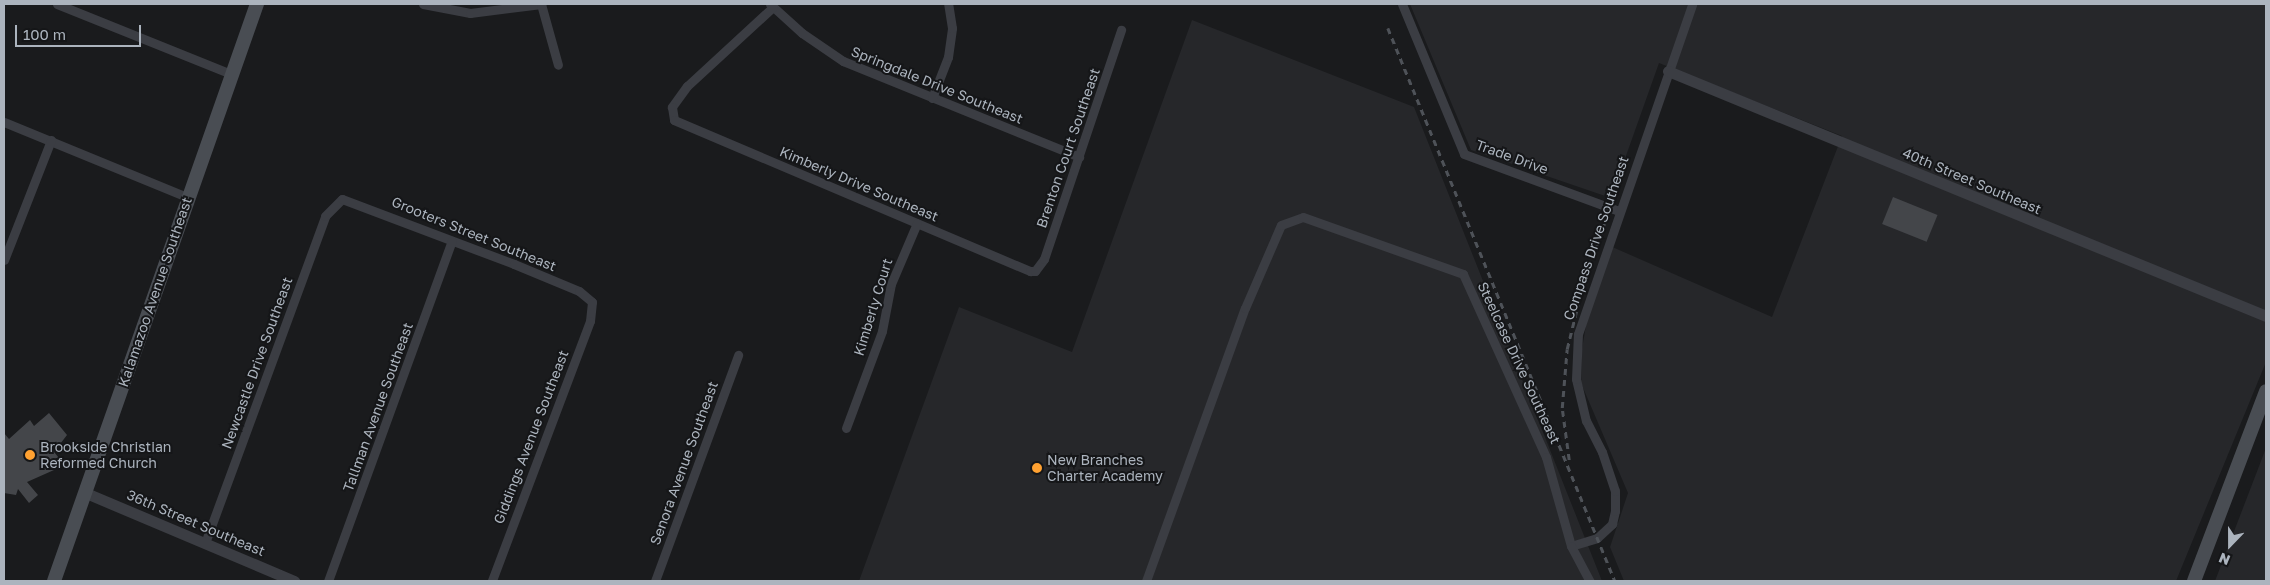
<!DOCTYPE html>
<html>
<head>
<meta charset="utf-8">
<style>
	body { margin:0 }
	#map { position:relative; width:2270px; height:585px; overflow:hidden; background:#1a1b1d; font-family:"Golos Text",sans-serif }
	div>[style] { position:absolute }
	.built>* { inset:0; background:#26272a }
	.building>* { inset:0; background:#44464a; transform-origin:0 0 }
	.minor>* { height:9px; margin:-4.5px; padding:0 4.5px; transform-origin:4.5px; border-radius:4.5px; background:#3b3d43 }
	.tertiary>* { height:11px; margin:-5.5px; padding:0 5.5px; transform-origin:5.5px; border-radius:5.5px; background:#3b3d43 }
	.secondary>* { height:14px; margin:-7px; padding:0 7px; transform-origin:7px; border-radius:7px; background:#494d53 }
	.rail>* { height:2.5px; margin-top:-1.25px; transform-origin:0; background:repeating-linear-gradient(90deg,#4e5258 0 6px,transparent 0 11px) }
	.dots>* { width:14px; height:14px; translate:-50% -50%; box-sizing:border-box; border:2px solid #151618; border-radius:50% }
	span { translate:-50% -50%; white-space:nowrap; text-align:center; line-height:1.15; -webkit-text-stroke:4px #151618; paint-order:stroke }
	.street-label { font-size:14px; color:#acb4be }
	.poi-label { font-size:14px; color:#acb4be }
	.left { translate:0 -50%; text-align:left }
	.frame { position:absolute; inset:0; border:5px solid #acb4be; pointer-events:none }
	.north { position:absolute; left:2205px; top:520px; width:50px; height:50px; -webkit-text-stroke:4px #151618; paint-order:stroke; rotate:202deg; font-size:14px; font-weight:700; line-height:20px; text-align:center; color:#acb4be }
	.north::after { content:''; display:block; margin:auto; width:18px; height:22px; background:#acb4be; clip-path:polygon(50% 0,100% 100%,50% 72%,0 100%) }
	.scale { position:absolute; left:15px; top:25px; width:126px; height:22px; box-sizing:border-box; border:2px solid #acb4be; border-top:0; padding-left:6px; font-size:15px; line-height:18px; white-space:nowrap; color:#acb4be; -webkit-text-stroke:4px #151618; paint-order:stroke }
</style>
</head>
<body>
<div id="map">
	<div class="built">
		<i style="clip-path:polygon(1410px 4px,2266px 4px,2266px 362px,2176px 581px,1624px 581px,1610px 547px,1628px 493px,1581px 383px,1582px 349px,1590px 301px,1610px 246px,1772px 317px,1842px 136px,1659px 63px,1611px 198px,1471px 150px)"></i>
		<i style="clip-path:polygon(1192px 20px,1414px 107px,1602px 581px,859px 581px,959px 307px,1072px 352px)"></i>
		<i style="clip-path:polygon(2266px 448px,2266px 581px,2215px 581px)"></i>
	</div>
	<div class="building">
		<i style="left:1893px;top:197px;width:48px;height:29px;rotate:22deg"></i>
		<i style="clip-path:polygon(49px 413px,67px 435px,54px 452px,59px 458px,54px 470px,27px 482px,38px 495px,29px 503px,18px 489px,16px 495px,4px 493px,4px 433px,9px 439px,30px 420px,34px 426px)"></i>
	</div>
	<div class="minor">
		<i style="left:57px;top:4px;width:188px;rotate:21.9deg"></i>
		<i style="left:423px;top:4px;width:48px;rotate:10.8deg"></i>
		<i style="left:470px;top:13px;width:72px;rotate:-7.2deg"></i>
		<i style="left:541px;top:4px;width:63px;rotate:74.4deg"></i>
		<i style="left:770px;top:4px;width:43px;rotate:42.2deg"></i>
		<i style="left:802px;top:33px;width:50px;rotate:34.3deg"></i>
		<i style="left:843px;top:61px;width:255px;rotate:22.1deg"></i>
		<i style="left:1402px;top:4px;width:162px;rotate:67.5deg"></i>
		<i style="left:1464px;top:154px;width:165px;rotate:20.2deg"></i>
		<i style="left:773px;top:7px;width:117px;rotate:137.4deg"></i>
		<i style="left:687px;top:86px;width:26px;rotate:126deg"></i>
		<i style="left:672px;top:107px;width:13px;rotate:81deg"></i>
		<i style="left:674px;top:120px;width:387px;rotate:23deg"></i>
		<i style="left:1030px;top:271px;width:5px"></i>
		<i style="left:1035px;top:271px;width:15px;rotate:-53deg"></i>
		<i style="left:1044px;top:259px;width:242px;rotate:-71.4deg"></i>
		<i style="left:932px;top:98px;width:44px;rotate:-68.7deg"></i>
		<i style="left:948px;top:57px;width:29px;rotate:-82deg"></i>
		<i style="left:952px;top:28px;width:24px;rotate:-99deg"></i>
		<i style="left:4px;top:122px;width:200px;rotate:22.3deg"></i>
		<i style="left:4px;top:260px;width:129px;rotate:-68.6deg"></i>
		<i style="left:846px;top:428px;width:103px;rotate:-69.6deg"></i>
		<i style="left:882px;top:331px;width:48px;rotate:-79.2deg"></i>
		<i style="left:891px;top:284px;width:66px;rotate:-66.9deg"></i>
		<i style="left:205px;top:543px;width:348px;rotate:-69.8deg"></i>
		<i style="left:325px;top:216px;width:24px;rotate:-45deg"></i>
		<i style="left:342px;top:199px;width:184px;rotate:20.7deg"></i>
		<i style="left:514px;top:264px;width:70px;rotate:22.6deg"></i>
		<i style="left:579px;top:291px;width:17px;rotate:40deg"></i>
		<i style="left:592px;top:302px;width:19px;rotate:96deg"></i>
		<i style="left:590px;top:321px;width:278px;rotate:110.7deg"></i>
		<i style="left:1571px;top:546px;width:27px;rotate:-17deg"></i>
		<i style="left:1597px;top:538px;width:21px;rotate:-43deg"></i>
		<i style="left:1612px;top:524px;width:13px;rotate:-77deg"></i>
		<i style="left:1615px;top:511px;width:20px;rotate:-90deg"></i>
		<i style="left:1615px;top:491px;width:41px;rotate:-108.4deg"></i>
		<i style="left:1602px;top:452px;width:35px;rotate:-117deg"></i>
		<i style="left:1586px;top:421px;width:43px;rotate:-103.4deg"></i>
		<i style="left:1576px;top:379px;width:45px;rotate:-87.5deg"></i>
		<i style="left:1578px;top:334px;width:349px;rotate:-70.9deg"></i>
		<i style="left:328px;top:581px;width:362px;rotate:-70deg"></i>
		<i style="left:655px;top:581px;width:241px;rotate:-69.8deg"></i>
		<i style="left:1146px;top:581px;width:290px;rotate:-70.1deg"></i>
		<i style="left:1245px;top:308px;width:90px;rotate:-66.6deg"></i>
		<i style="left:1281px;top:225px;width:23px;rotate:-20deg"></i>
		<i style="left:1303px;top:217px;width:170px;rotate:19.6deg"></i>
		<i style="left:1463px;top:274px;width:201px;rotate:65.6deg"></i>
		<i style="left:1546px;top:457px;width:92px;rotate:74.3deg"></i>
		<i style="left:1571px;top:546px;width:40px;rotate:62deg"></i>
	</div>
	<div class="tertiary">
		<i style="left:1668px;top:71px;width:646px;rotate:22.28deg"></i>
		<i style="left:86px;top:493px;width:226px;rotate:22.9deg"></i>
	</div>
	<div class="secondary">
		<i style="left:54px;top:581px;width:612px;rotate:-70.62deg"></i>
		<i style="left:2194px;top:581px;width:203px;rotate:-69.2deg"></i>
	</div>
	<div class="rail">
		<i style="left:1388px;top:28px;width:598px;rotate:67.68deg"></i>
		<i style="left:1569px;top:460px;width:52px;rotate:-97.7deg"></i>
		<i style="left:1562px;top:408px;width:59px;rotate:-85.2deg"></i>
		<i style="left:1567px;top:349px;width:63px;rotate:-76.2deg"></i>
		<i style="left:1582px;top:288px;width:68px;rotate:-71deg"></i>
	</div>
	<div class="dots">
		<i style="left:30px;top:455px;background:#ffa131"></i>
		<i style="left:1037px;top:468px;background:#ffa131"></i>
	</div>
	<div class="street-label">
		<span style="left:937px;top:85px;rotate:22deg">Springdale Drive Southeast</span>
		<span style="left:1068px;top:148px;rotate:-71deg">Brenton Court Southeast</span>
		<span style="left:1512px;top:157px;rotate:20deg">Trade Drive</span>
		<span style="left:1972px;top:181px;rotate:23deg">40th Street Southeast</span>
		<span style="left:859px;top:184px;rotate:23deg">Kimberly Drive Southeast</span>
		<span style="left:474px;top:234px;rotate:22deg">Grooters Street Southeast</span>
		<span style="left:1596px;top:238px;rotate:-71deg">Compass Drive Southeast</span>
		<span style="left:155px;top:292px;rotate:-71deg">Kalamazoo Avenue Southeast</span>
		<span style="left:873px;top:307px;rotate:-73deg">Kimberly Court</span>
		<span style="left:257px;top:363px;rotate:-70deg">Newcastle Drive Southeast</span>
		<span style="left:1519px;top:363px;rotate:65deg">Steelcase Drive Southeast</span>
		<span style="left:378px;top:407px;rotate:-70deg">Tallman Avenue Southeast</span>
		<span style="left:531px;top:437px;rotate:-69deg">Giddings Avenue Southeast</span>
		<span style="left:684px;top:463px;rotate:-70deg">Senora Avenue Southeast</span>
		<span style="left:196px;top:523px;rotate:23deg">36th Street Southeast</span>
	</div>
	<div class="poi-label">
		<span class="left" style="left:40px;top:455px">Brookside Christian<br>Reformed Church</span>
		<span class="left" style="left:1047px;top:468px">New Branches<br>Charter Academy</span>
	</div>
	<div class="frame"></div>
	<div class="north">N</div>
	<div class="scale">100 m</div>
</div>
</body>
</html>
